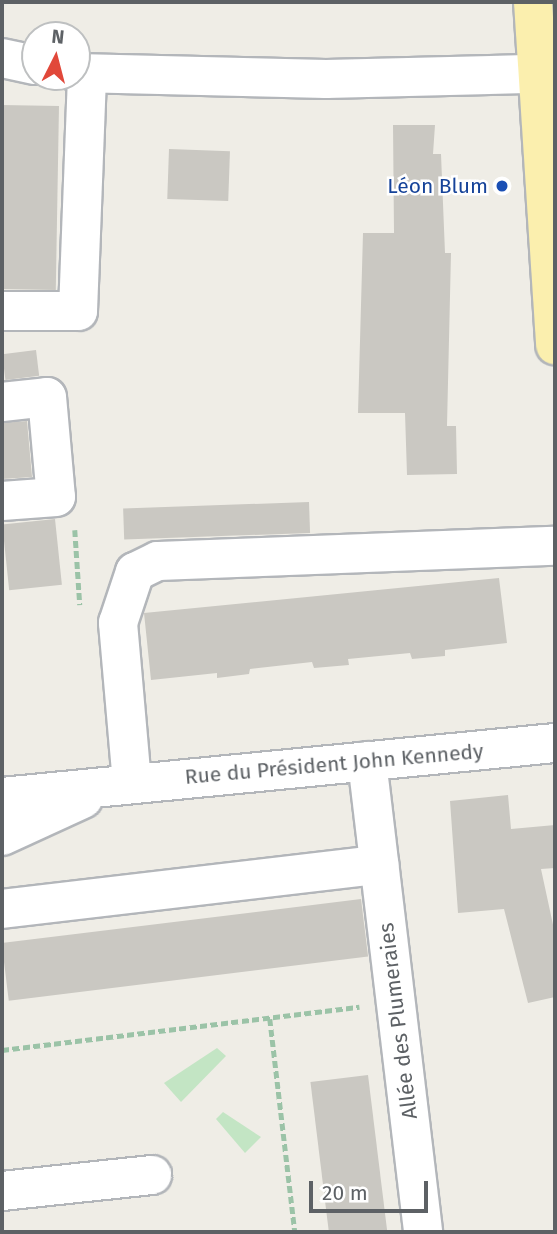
<!DOCTYPE html>
<html>
<head>
<meta charset="utf-8">
<style>
	body { margin:0 }
	#map { position:relative; width:557px; height:1234px; overflow:hidden; background:#efede6; font-family:"Fira Sans",sans-serif }
	div>[style] { position:absolute }
	.green>* { inset:0; background:#c3e5c4 }
	.building>* { inset:0; background:#cac8c2; transform-origin:0 0 }
	.path>* { height:4.5px; margin-top:-2.25px; transform-origin:0; background:repeating-linear-gradient(90deg,#9bc3a7 0 7px,transparent 0 10.5px) }
	.roads { filter:drop-shadow(2px 0 #b3b6ba) drop-shadow(-2px 0 #b3b6ba) drop-shadow(0 2px #b3b6ba) drop-shadow(0 -2px #b3b6ba) }
	.minor>* { height:38px; margin:-19px; padding:0 19px; transform-origin:19px; border-radius:19px; background:#fff }
	.major>* { height:38px; margin:-19px; padding:0 19px; transform-origin:19px; border-radius:19px; background:#fbefae }
	.dots>* { width:19px; height:19px; translate:-50% -50%; box-sizing:border-box; border:4px solid #fff; border-radius:50% }
	span { translate:-50% -50%; white-space:nowrap; text-align:center; line-height:1.15; -webkit-text-stroke:5px #fff; paint-order:stroke }
	.transit-label { font-size:21px; color:#164399 }
	.right { translate:-100% -50%; text-align:right }
	.street-label { font-size:21px; color:#5d6165 }
	.frame { position:absolute; inset:0; border:4px solid #5d6165; pointer-events:none }
	.north { position:absolute; left:21px; top:21px; width:70px; height:70px; box-sizing:border-box; background:#fff; border:2px solid #bec0c1; border-radius:50%; rotate:6deg; font-size:19px; font-weight:700; line-height:28px; text-align:center; color:#5d6165 }
	.north::after { content:''; display:block; margin:auto; width:24px; height:32px; background:#e1483a; clip-path:polygon(50% 0,100% 100%,50% 72%,0 100%) }
	.scale { position:absolute; left:309px; top:1181px; width:119px; height:32px; box-sizing:border-box; border:4px solid #5d6165; border-top:0; padding-left:9px; font-size:21px; line-height:24px; white-space:nowrap; color:#5d6165; -webkit-text-stroke:5px #fff; paint-order:stroke }
</style>
</head>
<body>
<div id="map">
	<div class="green">
		<i style="clip-path:polygon(217px 1048px,226px 1056px,181px 1102px,164px 1083px)"></i>
		<i style="clip-path:polygon(223px 1112px,261px 1137px,245px 1153px,216px 1119px)"></i>
	</div>
	<div class="building">
		<i style="left:2px;top:105px;width:57px;height:184px;rotate:1deg"></i>
		<i style="clip-path:polygon(393px 125px,435px 125px,433px 154px,441px 154px,445px 253px,451px 253px,447px 426px,456px 426px,457px 474px,407px 475px,405px 413px,358px 413px,363px 233px,394px 233px)"></i>
		<i style="left:169px;top:149px;width:61px;height:50px;rotate:2deg"></i>
		<i style="left:36px;top:350px;width:26px;height:34px;rotate:83deg"></i>
		<i style="clip-path:polygon(27px 421px,32px 477px,2px 479px,2px 423px)"></i>
		<i style="left:309px;top:502px;width:31px;height:186px;rotate:88deg"></i>
		<i style="left:55px;top:519px;width:66px;height:53px;rotate:84deg"></i>
		<i style="clip-path:polygon(499px 578px,507px 643px,445px 650px,445px 656px,412px 659px,410px 653px,348px 659px,349px 665px,314px 668px,312px 662px,250px 669px,249px 674px,217px 678px,217px 673px,151px 680px,144px 613px)"></i>
		<i style="clip-path:polygon(508px 795px,511px 829px,555px 825px,555px 868px,541px 869px,555px 934px,555px 997px,528px 1003px,504px 909px,458px 913px,450px 801px)"></i>
		<i style="left:361px;top:899px;width:58px;height:362px;rotate:83deg"></i>
		<i style="left:368px;top:1075px;width:158px;height:58px;rotate:83deg"></i>
	</div>
	<div class="path">
		<i style="left:75px;top:530px;width:75px;rotate:86.2deg"></i>
		<i style="left:270px;top:1019px;width:214px;rotate:83.3deg"></i>
		<i style="left:2px;top:1050px;width:360px;rotate:-6.9deg"></i>
	</div>
	<div class="roads">
		<div class="minor">
			<i style="left:2px;top:58px;width:34px;rotate:12deg"></i>
			<i style="left:77px;top:73px;width:249px;rotate:1.4deg"></i>
			<i style="left:326px;top:79px;width:210px;rotate:-1.4deg"></i>
			<i style="left:2px;top:311px;width:76px"></i>
			<i style="left:78px;top:311px;width:237px;rotate:-87.8deg"></i>
			<i style="left:2px;top:402px;width:45px;rotate:-6.3deg"></i>
			<i style="left:47px;top:397px;width:100px;rotate:84.9deg"></i>
			<i style="left:56px;top:497px;width:54px;rotate:175.8deg"></i>
			<i style="left:367px;top:761px;width:474px;rotate:83.2deg"></i>
			<i style="left:132px;top:783px;width:161px;rotate:-95deg"></i>
			<i style="left:118px;top:623px;width:54px;rotate:-71.6deg"></i>
			<i style="left:135px;top:572px;width:25px;rotate:-26deg"></i>
			<i style="left:158px;top:561px;width:397px;rotate:-2.2deg"></i>
			<i style="left:2px;top:797px;width:556px;rotate:-5.58deg"></i>
			<i style="left:2px;top:836px;width:89px;rotate:-24.6deg"></i>
			<i style="left:2px;top:909px;width:380px;rotate:-6.7deg"></i>
			<i style="left:2px;top:1191px;width:151px;rotate:-6.1deg"></i>
		</div>
		<div class="major">
			<i style="left:533px;top:2px;width:344px;rotate:86.3deg"></i>
		</div>
	</div>
	<div class="dots">
		<i style="left:502px;top:186px;background:#1a4fb4"></i>
	</div>
	<div class="transit-label">
		<span class="right" style="left:488px;top:186px">Léon Blum</span>
	</div>
	<div class="street-label">
		<span style="left:334px;top:764px;rotate:-5deg">Rue du Président John Kennedy</span>
		<span style="left:398px;top:1021px;rotate:-97deg">Allée des Plumeraies</span>
	</div>
	<div class="frame"></div>
	<div class="north">N</div>
	<div class="scale">20 m</div>
</div>
</body>
</html>
